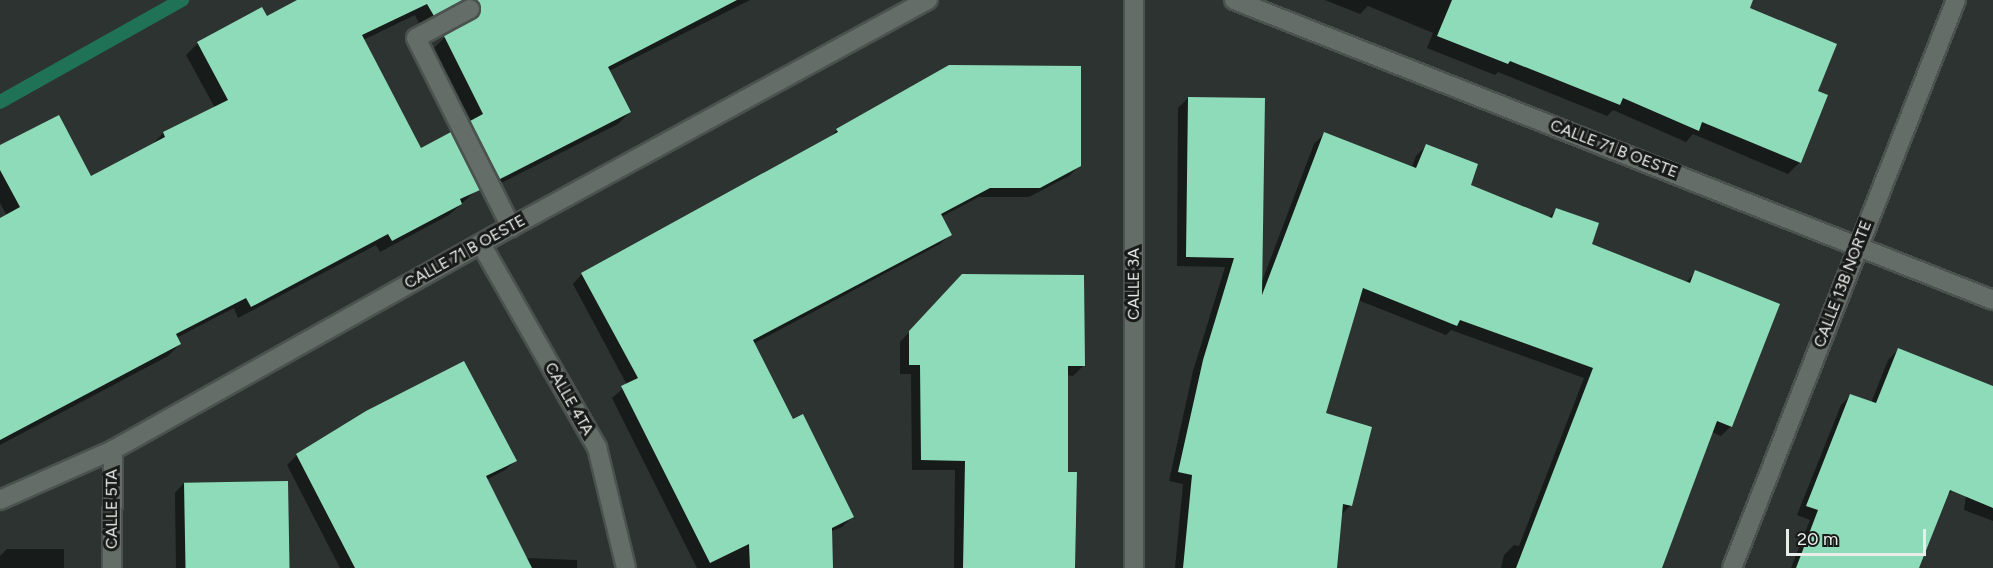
<!DOCTYPE html>
<html>
<head>
<meta charset="utf-8">
<style>
	body { margin:0 }
	#map { position:relative; width:1993px; height:568px; overflow:hidden; background:#2c3330; font-family:Figtree,sans-serif }
	div>[style] { position:absolute }
	.shadow>* { inset:0; background:#0007 }
	.stream>* { height:14px; margin:-7px; padding:0 7px; transform-origin:7px; border-radius:7px; background:#1f7255 }
	.building>* { inset:0; background:#8ddbb9; transform-origin:0 0 }
	.roads { filter:drop-shadow(2px 0 #4b524f) drop-shadow(-2px 0 #4b524f) drop-shadow(0 2px #4b524f) drop-shadow(0 -2px #4b524f) }
	.minor>* { height:18px; margin:-9px; padding:0 9px; transform-origin:9px; border-radius:9px; background:#656d69 }
	span { translate:-50% -50%; white-space:nowrap; text-align:center; line-height:1.15; -webkit-text-stroke:6px #171a18; paint-order:stroke }
	.street-label { font-size:16px; color:#e9eeeb }
	.scale { position:absolute; left:1786px; top:529px; width:140px; height:27px; box-sizing:border-box; border:3px solid #e9eeeb; border-top:0; padding-left:8px; font-size:18px; line-height:21px; white-space:nowrap; color:#e9eeeb; -webkit-text-stroke:4px #171a18; paint-order:stroke }
</style>
</head>
<body>
<div id="map">
	<div class="shadow">
		<i style="clip-path:polygon(300px 0,750px 0,609px 71px,630px 112px,618px 124px,487px 190px,459px 134px,470px 123px,433px 49px,445px 37px,470px 21px,464px 11px,421px 27px,415px 15px,363px 40px,421px 150px,478px 189px,449px 215px,380px 252px,376px 245px,238px 318px,234px 308px,176px 338px,180px 344px,168px 356px,0 445px,0 220px,7px 216px,0 203px,0 147px,91px 178px,152px 145px,163px 133px,215px 108px,186px 55px,198px 43px,266px 18px)"></i>
		<i style="clip-path:polygon(1325px 0,1751px 0,1748px 9px,1816px 92px,1800px 162px,1788px 174px,1693px 134px,1686px 142px,1613px 110px,1607px 116px,1498px 72px,1495px 75px,1427px 48px,1433px 33px,1368px 6px,1360px 14px)"></i>
		<i style="clip-path:polygon(1188px 98px,1261px 284px,1314px 144px,1324px 134px,1412px 167px,1416px 156px,1426px 146px,1469px 185px,1548px 218px,1557px 209px,1590px 245px,1685px 283px,1696px 272px,1731px 426px,1721px 436px,1712px 432px,1660px 568px,1501px 568px,1504px 555px,1514px 545px,1519px 546px,1584px 378px,1451px 330px,1446px 335px,1358px 300px,1324px 414px,1351px 505px,1340px 516px,1335px 568px,1175px 568px,1183px 484px,1169px 481px,1193px 371px,1225px 267px,1177px 266px,1178px 108px)"></i>
		<i style="clip-path:polygon(837px 130px,1079px 166px,1069px 176px,1029px 197px,979px 197px,941px 217px,950px 235px,940px 244px,753px 344px,792px 421px,852px 517px,842px 527px,830px 532px,831px 568px,697px 568px,612px 398px,627px 385px,573px 284px,582px 274px,827px 140px)"></i>
		<i style="clip-path:polygon(953px 286px,1083px 366px,1073px 376px,1067px 375px,1067px 473px,1075px 568px,954px 568px,955px 470px,912px 470px,911px 374px,900px 374px,900px 342px)"></i>
		<i style="clip-path:polygon(1898px 350px,1993px 401px,1993px 521px,1964px 510px,1970px 467px,1961px 465px,1952px 491px,1945px 497px,1917px 568px,1791px 568px,1810px 520px,1797px 515px,1841px 405px,1851px 395px,1871px 403px,1888px 360px)"></i>
		<i style="clip-path:polygon(297px 455px,515px 461px,505px 470px,486px 480px,525px 558px,577px 560px,577px 568px,340px 568px,287px 465px)"></i>
		<i style="clip-path:polygon(184px 483px,288px 568px,176px 568px,175px 493px)"></i>
		<i style="clip-path:polygon(7px 549px,64px 549px,64px 568px,0 568px,0 556px)"></i>
	</div>
	<div class="stream">
		<i style="left:0;top:102px;width:209px;rotate:-29.3deg"></i>
	</div>
	<div class="building">
		<i style="clip-path:polygon(297px 0,463px 0,434px 16px,427px 4px,362px 35px,421px 148px,451px 132px,480px 190px,460px 199px,462px 204px,392px 241px,388px 234px,251px 307px,246px 298px,176px 334px,181px 344px,0 440px,0 218px,20px 207px,0 170px,0 145px,59px 115px,91px 176px,165px 137px,163px 132px,228px 100px,197px 42px,262px 7px,267px 16px)"></i>
		<i style="clip-path:polygon(477px 0,737px 0,608px 67px,631px 112px,500px 179px,470px 121px,483px 114px,444px 36px,479px 15px,481px 9px)"></i>
		<i style="clip-path:polygon(1452px 0,1753px 0,1750px 8px,1837px 44px,1818px 91px,1828px 95px,1801px 163px,1702px 122px,1699px 131px,1623px 98px,1620px 105px,1510px 61px,1508px 64px,1437px 36px)"></i>
		<i style="clip-path:polygon(949px 65px,1081px 66px,1081px 166px,1040px 188px,990px 188px,941px 214px,952px 235px,753px 340px,793px 419px,803px 414px,854px 517px,832px 528px,833px 568px,750px 568px,749px 544px,710px 563px,621px 386px,638px 378px,581px 273px,838px 132px,836px 129px)"></i>
		<i style="clip-path:polygon(1188px 97px,1265px 98px,1262px 295px,1324px 132px,1416px 168px,1426px 144px,1478px 164px,1471px 185px,1552px 218px,1556px 208px,1599px 223px,1592px 244px,1690px 283px,1695px 270px,1780px 304px,1732px 427px,1717px 421px,1662px 568px,1516px 568px,1593px 368px,1460px 320px,1457px 326px,1363px 288px,1326px 413px,1372px 427px,1352px 506px,1343px 504px,1337px 568px,1183px 568px,1192px 475px,1178px 472px,1203px 360px,1234px 258px,1186px 257px)"></i>
		<i style="clip-path:polygon(962px 274px,1084px 275px,1085px 366px,1068px 366px,1068px 472px,1077px 472px,1075px 568px,963px 568px,965px 461px,921px 460px,920px 365px,909px 365px,909px 331px)"></i>
		<i style="clip-path:polygon(1898px 348px,1993px 386px,1993px 508px,1950px 490px,1919px 568px,1796px 568px,1818px 510px,1806px 506px,1850px 394px,1876px 403px)"></i>
		<i style="clip-path:polygon(464px 361px,517px 461px,486px 476px,532px 568px,355px 568px,296px 454px,366px 411px)"></i>
		<i style="left:288px;top:481px;width:87px;height:104px;rotate:89deg"></i>
	</div>
	<div class="roads">
		<div class="minor">
			<i style="left:1234px;top:0;width:816px;rotate:21.57deg"></i>
			<i style="left:470px;top:9px;width:61px;rotate:151.8deg"></i>
			<i style="left:416px;top:38px;width:212px;rotate:63.3deg"></i>
			<i style="left:481px;top:244px;width:234px;rotate:60.3deg"></i>
			<i style="left:597px;top:447px;width:124px;rotate:76.5deg"></i>
			<i style="left:0;top:500px;width:124px;rotate:-23.9deg"></i>
			<i style="left:113px;top:450px;width:456px;rotate:-29.3deg"></i>
			<i style="left:511px;top:227px;width:475px;rotate:-28.6deg"></i>
			<i style="left:112px;top:568px;width:118px;rotate:-89.5deg"></i>
			<i style="left:1134px;top:568px;width:568px;rotate:-90deg"></i>
			<i style="left:1732px;top:568px;width:611px;rotate:-68.48deg"></i>
		</div>
	</div>
	<div class="street-label">
		<span style="left:1614px;top:149px;rotate:21deg">CALLE 71 B OESTE</span>
		<span style="left:465px;top:252px;rotate:-29deg">CALLE 71 B OESTE</span>
		<span style="left:1134px;top:284px;rotate:-90deg">CALLE 3A</span>
		<span style="left:1843px;top:284px;rotate:-69deg">CALLE 13B NORTE</span>
		<span style="left:569px;top:399px;rotate:60deg">CALLE 4TA</span>
		<span style="left:112px;top:509px;rotate:-90deg">CALLE 5TA</span>
	</div>
	<div class="scale">20 m</div>
</div>
</body>
</html>
